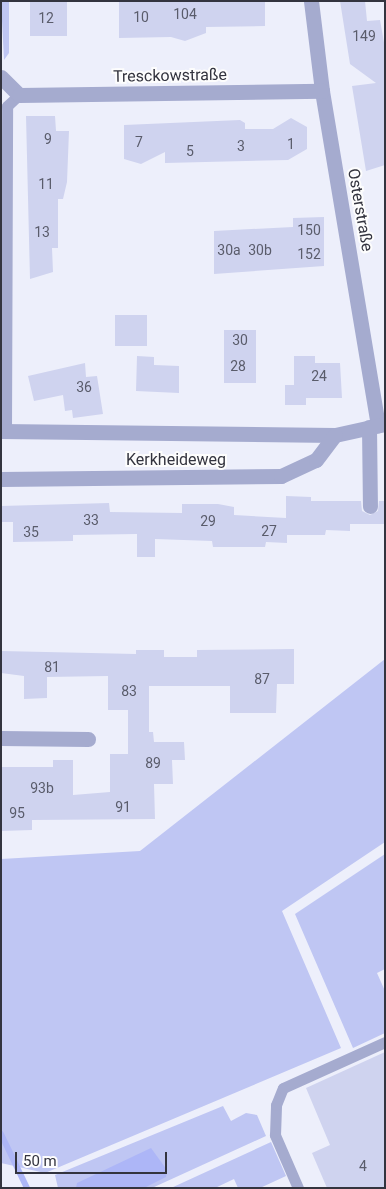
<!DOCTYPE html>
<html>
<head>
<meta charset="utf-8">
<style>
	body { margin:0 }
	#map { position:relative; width:386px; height:1189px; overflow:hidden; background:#edeffb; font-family:Roboto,sans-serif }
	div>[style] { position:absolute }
	.green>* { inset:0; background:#bfc6f3 }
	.water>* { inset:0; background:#adb6f7 }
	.stream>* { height:6px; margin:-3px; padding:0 3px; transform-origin:3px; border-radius:3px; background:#adb6f7 }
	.building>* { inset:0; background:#cfd3ef; transform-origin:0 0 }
	.lane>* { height:11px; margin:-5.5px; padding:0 5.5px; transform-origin:5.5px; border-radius:5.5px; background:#a5abcf }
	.street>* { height:15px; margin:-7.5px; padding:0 7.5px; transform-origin:7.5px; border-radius:7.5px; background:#a5abcf }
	span { translate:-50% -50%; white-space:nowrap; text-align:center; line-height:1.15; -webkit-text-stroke:4px #fdfdfd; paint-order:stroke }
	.number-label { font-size:14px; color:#5a5c6b }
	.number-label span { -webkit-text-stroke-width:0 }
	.street-label { font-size:16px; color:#33343f }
	.frame { position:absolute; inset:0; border:2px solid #33343f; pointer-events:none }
	.scale { position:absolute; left:15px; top:1152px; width:152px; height:22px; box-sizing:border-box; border:2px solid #33343f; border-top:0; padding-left:6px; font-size:15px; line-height:18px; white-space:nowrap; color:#33343f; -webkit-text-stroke:4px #fdfdfd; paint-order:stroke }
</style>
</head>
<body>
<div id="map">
	<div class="green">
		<i style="clip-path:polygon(1px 1px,9px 1px,9px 53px,4px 60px)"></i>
		<i style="clip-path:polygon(385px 659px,385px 842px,282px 911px,341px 1048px,45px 1173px,1px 1163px,1px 859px,140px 851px)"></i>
		<i style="clip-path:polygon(385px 854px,385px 969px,377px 973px,385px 991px,385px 1033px,353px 1048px,295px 914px)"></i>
		<i style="clip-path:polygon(223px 1106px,231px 1121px,246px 1113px,257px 1115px,266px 1136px,152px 1188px,58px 1188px,55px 1175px)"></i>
		<i style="clip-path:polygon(271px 1142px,286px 1176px,260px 1188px,238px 1188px,234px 1179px,215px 1188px,171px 1188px)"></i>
	</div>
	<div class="water">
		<i style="clip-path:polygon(151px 1148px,167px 1170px,166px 1177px,144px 1188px,76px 1188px,77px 1183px)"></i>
	</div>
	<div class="stream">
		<i style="left:1px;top:1134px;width:60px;rotate:64.3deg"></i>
	</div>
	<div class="building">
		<i style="left:30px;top:1px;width:37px;height:35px"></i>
		<i style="clip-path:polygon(119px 1px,265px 1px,265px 26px,206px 27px,206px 33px,185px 41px,171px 37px,119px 38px)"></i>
		<i style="clip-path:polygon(340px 1px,365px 1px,367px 21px,380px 20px,385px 48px,385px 165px,366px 171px,352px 86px,376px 83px,350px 64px)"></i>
		<i style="clip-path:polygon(26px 116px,55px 116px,56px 131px,69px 131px,67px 182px,63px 199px,58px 199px,58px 248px,52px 248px,53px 272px,30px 279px)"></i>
		<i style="clip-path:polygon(291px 118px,307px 127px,307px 149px,288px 160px,165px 163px,165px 152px,141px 164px,124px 159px,124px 125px,240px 120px,245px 123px,245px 129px,273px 129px)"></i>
		<i style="clip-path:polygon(324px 217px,324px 266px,214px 274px,214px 231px,293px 227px,293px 218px)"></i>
		<i style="left:115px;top:315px;width:32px;height:31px"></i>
		<i style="left:224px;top:330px;width:32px;height:53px"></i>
		<i style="clip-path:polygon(137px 356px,154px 357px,154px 365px,179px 366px,179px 393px,136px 391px)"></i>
		<i style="clip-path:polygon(294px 356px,315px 356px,315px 363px,340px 363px,342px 398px,306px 398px,306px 405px,285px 405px,285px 385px,294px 385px)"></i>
		<i style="clip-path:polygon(85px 363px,86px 377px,97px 376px,103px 414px,73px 418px,72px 410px,65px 411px,63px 395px,34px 401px,28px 376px)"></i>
		<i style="clip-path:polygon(286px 496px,311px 497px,311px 501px,361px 501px,362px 511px,370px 515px,378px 511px,379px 501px,385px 501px,385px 524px,350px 524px,350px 531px,326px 530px,325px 535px,287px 535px,287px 543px,266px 542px,265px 547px,213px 547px,212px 541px,155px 539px,155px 557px,137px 557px,137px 534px,73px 535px,73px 541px,13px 542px,13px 522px,1px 522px,1px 506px,109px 503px,110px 512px,182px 513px,182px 504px,218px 504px,234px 507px,234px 515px,286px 518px)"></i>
		<i style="clip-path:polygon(294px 649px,294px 684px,277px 684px,276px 713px,230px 713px,230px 686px,149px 686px,149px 732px,153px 732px,154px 742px,184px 742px,185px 760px,172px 760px,173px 784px,154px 784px,155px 819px,32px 820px,32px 830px,1px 831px,1px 767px,53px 767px,53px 760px,73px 760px,73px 795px,110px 792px,110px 754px,128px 754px,128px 710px,108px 710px,108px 676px,47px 677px,47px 698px,24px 699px,24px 676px,1px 673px,1px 651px,136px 654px,136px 650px,164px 650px,164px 657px,197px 657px,197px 650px)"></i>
		<i style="clip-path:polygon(385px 1052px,385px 1188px,327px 1188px,312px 1153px,330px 1145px,306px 1088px)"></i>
	</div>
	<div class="lane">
		<i style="left:6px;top:431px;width:325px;rotate:-89.8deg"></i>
		<i style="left:7px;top:106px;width:16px;rotate:-43deg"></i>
		<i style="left:298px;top:1188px;width:58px;rotate:-113.5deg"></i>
		<i style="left:275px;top:1135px;width:30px;rotate:-88deg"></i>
		<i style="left:276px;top:1105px;width:18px;rotate:-68deg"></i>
		<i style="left:283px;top:1088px;width:112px;rotate:-24.3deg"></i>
	</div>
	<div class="street">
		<i style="left:311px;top:1px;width:91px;rotate:83deg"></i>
		<i style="left:322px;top:91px;width:339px;rotate:80.5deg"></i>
		<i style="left:1px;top:77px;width:25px;rotate:45deg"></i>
		<i style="left:19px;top:95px;width:303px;rotate:-0.8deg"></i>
		<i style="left:369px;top:427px;width:79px;rotate:89.3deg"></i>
		<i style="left:1px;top:431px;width:334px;rotate:0.7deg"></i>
		<i style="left:335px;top:435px;width:51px;rotate:-12.4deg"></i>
		<i style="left:1px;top:479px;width:280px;rotate:-0.6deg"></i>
		<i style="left:281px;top:476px;width:38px;rotate:-25deg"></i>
		<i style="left:316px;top:460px;width:31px;rotate:-53deg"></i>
		<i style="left:1px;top:738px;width:87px;rotate:0.7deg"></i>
	</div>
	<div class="number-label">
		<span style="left:185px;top:14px">104</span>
		<span style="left:141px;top:17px">10</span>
		<span style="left:46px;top:18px">12</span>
		<span style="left:364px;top:36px">149</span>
		<span style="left:48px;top:139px">9</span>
		<span style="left:139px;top:142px">7</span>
		<span style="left:291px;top:144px">1</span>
		<span style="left:241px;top:146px">3</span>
		<span style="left:190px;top:151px">5</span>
		<span style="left:46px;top:184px">11</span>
		<span style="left:309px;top:230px">150</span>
		<span style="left:42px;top:232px">13</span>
		<span style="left:229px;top:250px">30a</span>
		<span style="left:260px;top:250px">30b</span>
		<span style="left:309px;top:254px">152</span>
		<span style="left:240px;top:340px">30</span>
		<span style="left:238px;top:366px">28</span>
		<span style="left:319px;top:376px">24</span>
		<span style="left:84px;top:387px">36</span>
		<span style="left:91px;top:520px">33</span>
		<span style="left:208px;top:521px">29</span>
		<span style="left:269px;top:531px">27</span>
		<span style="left:31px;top:532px">35</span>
		<span style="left:52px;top:667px">81</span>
		<span style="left:262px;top:679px">87</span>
		<span style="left:129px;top:691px">83</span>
		<span style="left:153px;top:763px">89</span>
		<span style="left:42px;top:788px">93b</span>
		<span style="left:123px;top:807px">91</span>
		<span style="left:17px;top:813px">95</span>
		<span style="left:363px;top:1166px">4</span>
	</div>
	<div class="street-label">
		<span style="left:170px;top:76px;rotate:-1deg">Tresckowstraße</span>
		<span style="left:360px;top:210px;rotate:80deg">Osterstraße</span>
		<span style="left:176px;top:460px">Kerkheideweg</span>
	</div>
	<div class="frame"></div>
	<div class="scale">50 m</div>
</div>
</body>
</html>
